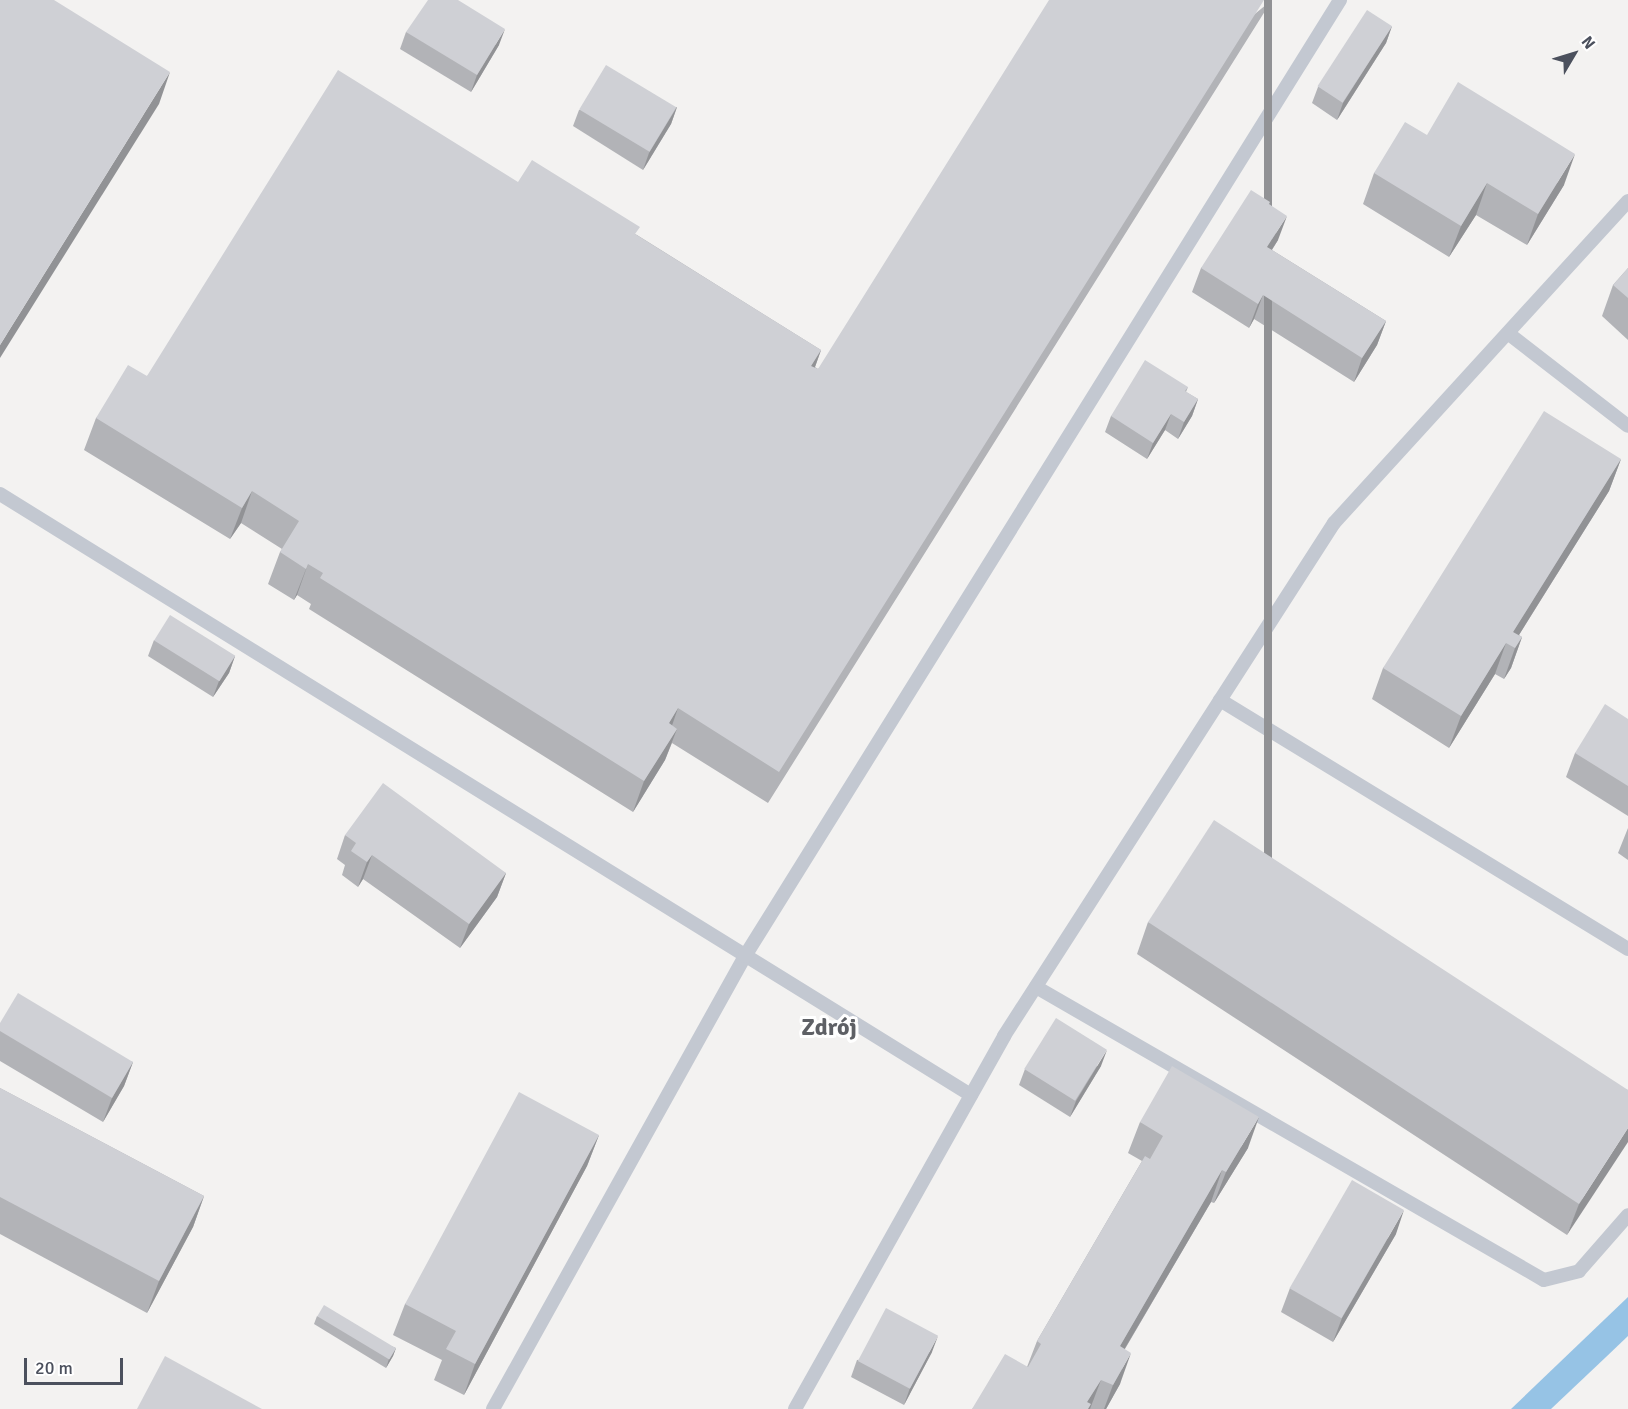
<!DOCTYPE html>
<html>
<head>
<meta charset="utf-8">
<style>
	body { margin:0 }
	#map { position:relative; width:1628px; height:1409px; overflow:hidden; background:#f3f2f1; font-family:Signika,sans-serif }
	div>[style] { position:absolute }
	.water>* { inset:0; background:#96c3e5 }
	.lane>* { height:14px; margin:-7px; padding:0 7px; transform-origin:7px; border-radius:7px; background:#c3c8d1 }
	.wall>* { inset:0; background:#b2b3b7 }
	.shaded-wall>* { inset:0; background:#919295; transform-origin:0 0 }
	.building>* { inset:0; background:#cfd0d5; transform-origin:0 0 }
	span { translate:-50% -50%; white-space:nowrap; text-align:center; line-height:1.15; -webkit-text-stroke:6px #fff; paint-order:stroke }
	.district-label { font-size:24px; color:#5e6065; font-weight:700 }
	.north { position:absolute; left:1544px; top:24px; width:60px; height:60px; -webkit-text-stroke:4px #fff; paint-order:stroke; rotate:52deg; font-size:16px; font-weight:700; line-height:24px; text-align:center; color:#4b505d }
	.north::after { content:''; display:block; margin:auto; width:21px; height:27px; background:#4b505d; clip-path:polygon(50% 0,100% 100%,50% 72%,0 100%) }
	.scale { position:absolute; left:24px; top:1358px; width:99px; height:27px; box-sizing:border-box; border:3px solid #4b505d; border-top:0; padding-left:8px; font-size:18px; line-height:21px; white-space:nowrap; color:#4b505d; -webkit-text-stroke:4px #fff; paint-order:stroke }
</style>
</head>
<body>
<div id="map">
	<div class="water">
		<i style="clip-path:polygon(1628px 1297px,1628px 1336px,1606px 1357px,1551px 1409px,1511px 1409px)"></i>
	</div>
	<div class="lane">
		<i style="left:1509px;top:334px;width:150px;rotate:37.7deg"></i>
		<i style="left:0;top:494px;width:1142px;rotate:31.76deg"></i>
		<i style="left:1220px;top:700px;width:478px;rotate:31.4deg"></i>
		<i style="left:1036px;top:987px;width:586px;rotate:29.98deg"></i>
		<i style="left:1544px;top:1280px;width:36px;rotate:-14deg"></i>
		<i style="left:1579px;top:1271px;width:74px;rotate:-48.8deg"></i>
		<i style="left:493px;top:1409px;width:518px;rotate:-60.91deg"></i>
		<i style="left:745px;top:956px;width:1126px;rotate:-58.1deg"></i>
		<i style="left:795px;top:1409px;width:428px;rotate:-60.7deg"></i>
		<i style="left:1004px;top:1036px;width:610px;rotate:-57.25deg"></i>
		<i style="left:1334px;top:523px;width:436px;rotate:-47.6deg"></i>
	</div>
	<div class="wall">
		<i style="clip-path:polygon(1272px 0,768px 803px,672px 743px,665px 760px,633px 812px,309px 609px,311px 604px,297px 595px,294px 600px,268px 584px,280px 552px,282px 549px,241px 523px,230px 539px,84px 450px,96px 418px,147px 376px,518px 182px,637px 235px,821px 350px,815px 367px,818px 369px)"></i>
		<i style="clip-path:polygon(1392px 26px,1386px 43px,1337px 120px,1312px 103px,1318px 87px)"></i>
		<i style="clip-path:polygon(406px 32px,499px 45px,471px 92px,400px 49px)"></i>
		<i style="clip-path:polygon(677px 107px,671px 124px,643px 170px,573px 126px,579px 110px)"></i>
		<i style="clip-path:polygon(1427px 135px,1564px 185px,1527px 245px,1476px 215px,1449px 257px,1363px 204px,1374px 173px)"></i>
		<i style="clip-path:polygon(1269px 204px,1278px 240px,1272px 250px,1386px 321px,1377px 345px,1354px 382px,1254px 319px,1249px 328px,1192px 292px,1201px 268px)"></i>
		<i style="clip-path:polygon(1628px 268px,1628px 340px,1602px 316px,1613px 285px)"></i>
		<i style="clip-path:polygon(1188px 387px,1186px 392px,1198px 399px,1192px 416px,1178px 439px,1165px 430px,1147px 459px,1105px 432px,1111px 416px)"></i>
		<i style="clip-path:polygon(1621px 459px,1609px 491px,1519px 635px,1522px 637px,1511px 668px,1504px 679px,1495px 674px,1449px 748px,1372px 699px,1383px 668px)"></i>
		<i style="clip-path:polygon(154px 640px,235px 656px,229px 673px,213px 697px,148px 656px)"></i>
		<i style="clip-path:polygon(1628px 719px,1628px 816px,1566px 777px,1575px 753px)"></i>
		<i style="clip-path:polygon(1628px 828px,1628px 860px,1618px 853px)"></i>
		<i style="clip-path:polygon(345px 835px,506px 873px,497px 897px,460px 948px,363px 879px,358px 887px,342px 875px,345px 865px,337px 859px)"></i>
		<i style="clip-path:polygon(1148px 922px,1628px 1090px,1567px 1235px,1137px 954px)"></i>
		<i style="clip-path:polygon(0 1023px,133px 1062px,124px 1086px,103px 1122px,0 1061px)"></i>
		<i style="clip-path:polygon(1101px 1066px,1070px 1117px,1019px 1085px,1025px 1069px)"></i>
		<i style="clip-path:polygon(0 1088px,204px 1196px,193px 1227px,147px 1313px,0 1234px)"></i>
		<i style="clip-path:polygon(1140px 1122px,1248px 1148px,1214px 1203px,1211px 1202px,1125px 1349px,1120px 1384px,1106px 1409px,972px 1409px,1027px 1367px,1037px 1341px,1142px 1161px,1128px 1153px)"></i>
		<i style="clip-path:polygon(599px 1135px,587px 1166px,464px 1395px,434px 1380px,442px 1360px,393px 1335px,405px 1304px)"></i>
		<i style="clip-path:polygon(1396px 1234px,1333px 1342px,1281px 1312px,1290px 1288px)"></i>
		<i style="clip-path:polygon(317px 1316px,396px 1348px,393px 1356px,386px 1368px,314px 1324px)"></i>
		<i style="clip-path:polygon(932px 1352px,904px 1405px,851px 1377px,857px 1360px)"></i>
	</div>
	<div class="shaded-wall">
		<i style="left:1264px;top:0;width:8px;height:912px"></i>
		<i style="clip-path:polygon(1392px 26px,1386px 43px,1337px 120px,1343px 103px)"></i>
		<i style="clip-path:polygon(505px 29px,499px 45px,471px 92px,477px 75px)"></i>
		<i style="clip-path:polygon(170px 72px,159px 104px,0 358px,0 345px)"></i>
		<i style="clip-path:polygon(677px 107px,671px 124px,643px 170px,649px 153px)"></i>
		<i style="clip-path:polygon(1575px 154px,1564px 185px,1527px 245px,1538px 214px)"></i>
		<i style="clip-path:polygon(1487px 183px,1476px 215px,1449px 257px,1461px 226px)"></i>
		<i style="clip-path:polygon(1287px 216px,1278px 240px,1258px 271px,1267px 247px)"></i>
		<i style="clip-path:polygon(1263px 295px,1254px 319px,1249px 328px,1258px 304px)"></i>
		<i style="clip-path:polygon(1386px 321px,1377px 345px,1354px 382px,1362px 358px)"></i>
		<i style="clip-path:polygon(821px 350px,810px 381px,811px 366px)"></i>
		<i style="clip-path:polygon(1198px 399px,1192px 416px,1178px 439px,1184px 422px)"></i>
		<i style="clip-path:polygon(1171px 414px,1165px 430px,1147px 459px,1153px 443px)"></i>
		<i style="clip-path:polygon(1621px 459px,1609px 491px,1512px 646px,1513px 632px)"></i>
		<i style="clip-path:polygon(252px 491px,241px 523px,230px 539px,242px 508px)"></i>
		<i style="clip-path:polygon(308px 564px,297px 595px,294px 600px,306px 569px)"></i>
		<i style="clip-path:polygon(1522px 637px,1511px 668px,1504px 679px,1515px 648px)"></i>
		<i style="clip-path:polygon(1506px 643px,1495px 674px,1449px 748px,1461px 716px)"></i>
		<i style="clip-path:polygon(235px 656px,229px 673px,213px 697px,219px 681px)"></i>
		<i style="clip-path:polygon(678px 708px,667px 740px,669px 723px)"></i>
		<i style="clip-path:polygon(677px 729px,665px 760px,633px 812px,644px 781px)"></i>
		<i style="clip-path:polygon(372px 855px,363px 879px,358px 887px,367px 862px)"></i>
		<i style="clip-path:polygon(506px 873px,497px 897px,460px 948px,469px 924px)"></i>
		<i style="clip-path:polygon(1107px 1050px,1101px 1066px,1070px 1117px,1076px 1101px)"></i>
		<i style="clip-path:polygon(133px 1062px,124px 1086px,103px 1122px,112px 1098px)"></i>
		<i style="clip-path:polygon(1259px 1117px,1248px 1148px,1214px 1203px,1226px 1172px)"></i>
		<i style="clip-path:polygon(1628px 1128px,1628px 1142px,1567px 1235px,1579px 1204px)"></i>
		<i style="clip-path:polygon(599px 1135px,587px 1166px,464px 1395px,475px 1364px)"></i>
		<i style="clip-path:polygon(1222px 1170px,1211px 1202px,1108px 1377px,1120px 1346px)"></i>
		<i style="clip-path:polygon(204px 1196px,193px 1227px,147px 1313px,159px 1281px)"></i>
		<i style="clip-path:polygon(1404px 1210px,1396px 1234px,1333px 1342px,1342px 1318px)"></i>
		<i style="clip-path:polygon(938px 1336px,932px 1352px,904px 1405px,910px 1388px)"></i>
		<i style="clip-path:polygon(396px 1348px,393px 1356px,386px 1368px,389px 1359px)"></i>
		<i style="clip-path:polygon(1131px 1353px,1120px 1384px,1106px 1409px,1104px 1409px,1113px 1385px)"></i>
		<i style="clip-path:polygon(1101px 1380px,1090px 1409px,1085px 1409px,1087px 1402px)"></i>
	</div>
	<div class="building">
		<i style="clip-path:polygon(0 0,54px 0,170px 72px,0 345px)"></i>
		<i style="clip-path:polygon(428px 0,458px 0,505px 29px,477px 75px,406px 32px)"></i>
		<i style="clip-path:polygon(1049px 0,1264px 0,779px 772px,678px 708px,669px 723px,677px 729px,644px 781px,320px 578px,323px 573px,308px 564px,306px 569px,280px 552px,299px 521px,252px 491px,242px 508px,96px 418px,128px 365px,147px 376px,338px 70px,518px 182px,532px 160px,640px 227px,635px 234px,821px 350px,811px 366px,818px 369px)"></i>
		<i style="left:1367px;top:10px;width:30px;height:91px;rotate:33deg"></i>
		<i style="left:606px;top:65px;width:82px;height:52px;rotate:31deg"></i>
		<i style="clip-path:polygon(1458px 82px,1575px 154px,1538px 214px,1487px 183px,1461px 226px,1374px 173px,1405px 122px,1427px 135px)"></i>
		<i style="clip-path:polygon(1251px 190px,1270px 202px,1269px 204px,1287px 216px,1267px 247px,1386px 321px,1362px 358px,1263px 295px,1258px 304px,1201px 268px)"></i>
		<i style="clip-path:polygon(1628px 268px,1628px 298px,1613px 285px)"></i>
		<i style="clip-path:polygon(1145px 360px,1188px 387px,1185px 391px,1198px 399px,1184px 422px,1171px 414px,1153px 443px,1111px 416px)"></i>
		<i style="clip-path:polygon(1544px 411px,1621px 459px,1513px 632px,1522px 637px,1515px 648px,1506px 643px,1461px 716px,1383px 668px)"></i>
		<i style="left:170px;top:615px;width:77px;height:30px;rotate:32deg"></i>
		<i style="clip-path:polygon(1605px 704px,1628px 719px,1628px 786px,1575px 753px)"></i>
		<i style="clip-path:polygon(383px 783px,506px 873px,469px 924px,372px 855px,367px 862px,351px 851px,356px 843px,345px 835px)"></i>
		<i style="clip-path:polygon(1214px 820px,1628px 1090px,1628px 1128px,1579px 1204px,1148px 922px)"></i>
		<i style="clip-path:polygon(18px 993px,133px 1062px,112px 1098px,0 1031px,0 1023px)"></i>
		<i style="left:1056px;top:1018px;width:60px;height:60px;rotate:32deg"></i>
		<i style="clip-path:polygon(1172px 1066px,1259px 1117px,1226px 1172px,1222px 1170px,1120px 1346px,1131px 1353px,1113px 1385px,1101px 1380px,1087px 1402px,1091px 1404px,1088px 1409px,972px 1409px,1005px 1354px,1028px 1367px,1041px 1344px,1037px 1341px,1145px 1156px,1150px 1159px,1163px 1136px,1140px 1122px)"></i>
		<i style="clip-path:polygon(0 1088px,204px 1196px,159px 1281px,0 1197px)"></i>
		<i style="clip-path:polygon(519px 1092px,599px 1135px,475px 1364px,446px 1349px,456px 1331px,405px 1304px)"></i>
		<i style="left:1352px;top:1180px;width:60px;height:125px;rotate:30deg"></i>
		<i style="left:324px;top:1305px;width:84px;height:13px;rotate:31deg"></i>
		<i style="left:886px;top:1308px;width:59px;height:60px;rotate:28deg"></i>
		<i style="clip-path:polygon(165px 1356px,262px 1409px,137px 1409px)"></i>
	</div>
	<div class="district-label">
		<span style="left:829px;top:1028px">Zdrój</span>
	</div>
	<div class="north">N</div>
	<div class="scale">20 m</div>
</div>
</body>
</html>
